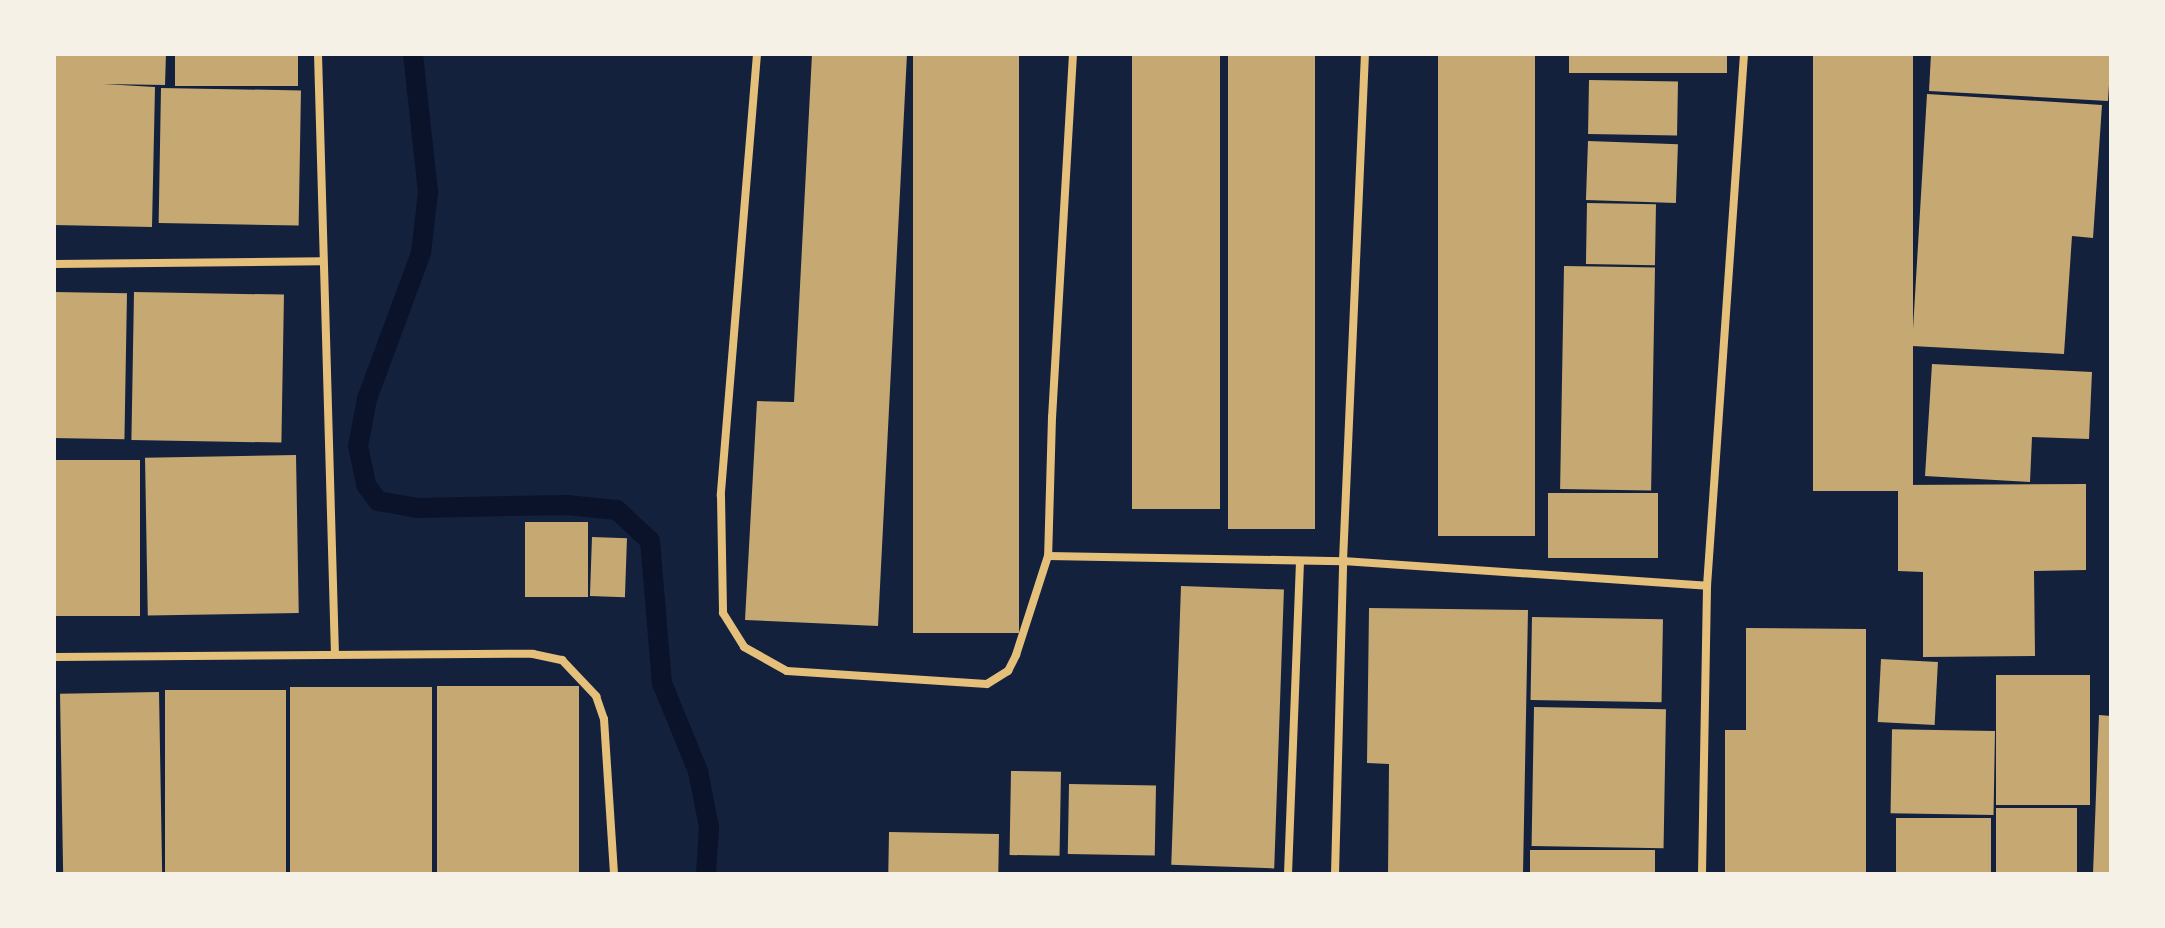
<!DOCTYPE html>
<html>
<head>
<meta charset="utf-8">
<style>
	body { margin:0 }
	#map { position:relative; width:2165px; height:928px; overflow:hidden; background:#14213d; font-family:"Sofia Sans Condensed",sans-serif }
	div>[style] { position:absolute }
	.stream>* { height:20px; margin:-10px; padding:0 10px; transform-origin:10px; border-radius:10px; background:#0b132b }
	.building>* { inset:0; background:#c6a872; transform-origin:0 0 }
	.minor>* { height:8px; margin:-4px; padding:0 4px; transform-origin:4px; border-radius:4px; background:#e5c07b }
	span { translate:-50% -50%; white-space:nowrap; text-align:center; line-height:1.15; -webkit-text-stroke:6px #f6f1e7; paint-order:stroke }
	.frame { position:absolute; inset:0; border:56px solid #f6f1e7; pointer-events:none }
</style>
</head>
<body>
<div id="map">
	<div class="stream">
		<i style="left:413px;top:54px;width:139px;rotate:83.8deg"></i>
		<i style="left:428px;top:192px;width:61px;rotate:96.5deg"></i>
		<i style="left:421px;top:253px;width:156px;rotate:110.3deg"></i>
		<i style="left:367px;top:399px;width:48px;rotate:100.8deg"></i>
		<i style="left:358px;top:446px;width:40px;rotate:78deg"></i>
		<i style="left:366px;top:485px;width:20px;rotate:53deg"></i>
		<i style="left:378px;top:501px;width:41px;rotate:9.9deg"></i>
		<i style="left:418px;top:508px;width:149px;rotate:-1.2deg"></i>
		<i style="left:567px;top:505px;width:50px;rotate:5.7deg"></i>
		<i style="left:617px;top:510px;width:45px;rotate:43.2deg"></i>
		<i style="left:650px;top:541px;width:143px;rotate:85.2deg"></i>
		<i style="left:662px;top:683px;width:95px;rotate:67.8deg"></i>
		<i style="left:698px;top:771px;width:57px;rotate:78.9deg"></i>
		<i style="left:709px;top:827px;width:47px;rotate:93.7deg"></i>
	</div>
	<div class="building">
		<i style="clip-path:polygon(54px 54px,166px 54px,165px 85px,103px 84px,155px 87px,152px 227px,54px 225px)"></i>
		<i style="left:175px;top:54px;width:123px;height:32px"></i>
		<i style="clip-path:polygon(812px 54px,907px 54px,878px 626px,745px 620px,757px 401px,794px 402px)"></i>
		<i style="left:913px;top:54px;width:106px;height:579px"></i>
		<i style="left:1132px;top:54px;width:88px;height:455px"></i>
		<i style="left:1228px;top:54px;width:87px;height:475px"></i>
		<i style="left:1438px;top:54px;width:97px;height:482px"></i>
		<i style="left:1569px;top:54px;width:158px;height:19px"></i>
		<i style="left:1813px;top:54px;width:100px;height:437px"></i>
		<i style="clip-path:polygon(1931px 54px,2111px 54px,2108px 101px,1929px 91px)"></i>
		<i style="left:1589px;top:80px;width:89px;height:54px;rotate:1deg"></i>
		<i style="left:161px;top:88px;width:140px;height:135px;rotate:1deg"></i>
		<i style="clip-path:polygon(1927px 94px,2102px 105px,2093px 238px,2072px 236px,2064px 354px,1912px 346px)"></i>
		<i style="left:1588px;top:141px;width:90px;height:59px;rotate:2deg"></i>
		<i style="left:1587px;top:203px;width:69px;height:61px;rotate:1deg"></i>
		<i style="left:1564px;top:266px;width:91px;height:223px;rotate:1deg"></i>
		<i style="left:54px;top:292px;width:73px;height:146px;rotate:1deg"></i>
		<i style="left:134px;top:292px;width:150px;height:148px;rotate:1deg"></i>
		<i style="clip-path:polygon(1932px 364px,2092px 372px,2089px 439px,2032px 437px,2030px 482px,1925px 476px)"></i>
		<i style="left:296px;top:455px;width:158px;height:151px;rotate:89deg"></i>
		<i style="left:140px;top:460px;width:156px;height:86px;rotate:90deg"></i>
		<i style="clip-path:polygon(2086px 484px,2086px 570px,2034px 571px,2035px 656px,1923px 657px,1923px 572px,1898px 571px,1898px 485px)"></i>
		<i style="left:1548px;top:493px;width:110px;height:65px"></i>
		<i style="left:525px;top:522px;width:63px;height:75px"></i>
		<i style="left:592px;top:537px;width:35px;height:59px;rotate:2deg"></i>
		<i style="left:1181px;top:586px;width:103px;height:279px;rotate:2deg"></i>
		<i style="clip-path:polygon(1369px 608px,1528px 610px,1523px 874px,1388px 874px,1389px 764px,1367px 763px)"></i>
		<i style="left:1532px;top:617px;width:131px;height:83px;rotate:1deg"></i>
		<i style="clip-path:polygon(1746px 628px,1866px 629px,1866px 874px,1725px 874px,1725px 730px,1746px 730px)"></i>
		<i style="left:1881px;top:659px;width:57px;height:63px;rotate:3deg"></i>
		<i style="left:2090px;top:675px;width:130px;height:94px;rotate:90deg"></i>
		<i style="left:579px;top:686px;width:188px;height:142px;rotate:90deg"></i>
		<i style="left:290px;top:687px;width:142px;height:187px"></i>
		<i style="left:165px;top:690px;width:121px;height:184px"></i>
		<i style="left:159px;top:692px;width:182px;height:99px;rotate:89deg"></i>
		<i style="left:1534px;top:707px;width:132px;height:139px;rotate:1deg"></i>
		<i style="clip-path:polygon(2099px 715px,2111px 716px,2111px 874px,2093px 874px)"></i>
		<i style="left:1995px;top:731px;width:84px;height:103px;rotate:91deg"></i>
		<i style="left:1011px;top:771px;width:50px;height:84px;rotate:1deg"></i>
		<i style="left:1069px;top:784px;width:87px;height:70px;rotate:1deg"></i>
		<i style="left:2077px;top:808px;width:66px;height:81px;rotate:90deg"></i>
		<i style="left:1896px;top:818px;width:95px;height:56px"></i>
		<i style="left:889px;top:832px;width:110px;height:42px;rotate:1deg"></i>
		<i style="left:1530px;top:850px;width:125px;height:24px"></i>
	</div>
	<div class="minor">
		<i style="left:318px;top:54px;width:600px;rotate:88.38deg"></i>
		<i style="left:757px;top:54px;width:443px;rotate:94.7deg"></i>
		<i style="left:721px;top:496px;width:117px;rotate:89deg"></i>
		<i style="left:723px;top:613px;width:40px;rotate:58deg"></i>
		<i style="left:744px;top:647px;width:49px;rotate:29.2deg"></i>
		<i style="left:787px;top:671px;width:200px;rotate:3.7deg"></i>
		<i style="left:987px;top:684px;width:25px;rotate:-32deg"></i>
		<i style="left:1008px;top:671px;width:18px;rotate:-63deg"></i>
		<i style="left:1016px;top:655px;width:104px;rotate:-72.1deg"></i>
		<i style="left:1073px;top:54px;width:364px;rotate:93.3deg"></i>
		<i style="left:1052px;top:417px;width:139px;rotate:91.6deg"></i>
		<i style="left:1048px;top:556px;width:295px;rotate:1deg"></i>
		<i style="left:1343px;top:561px;width:365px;rotate:3.9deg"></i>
		<i style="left:54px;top:264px;width:267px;rotate:-0.6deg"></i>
		<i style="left:54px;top:657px;width:479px;rotate:-0.4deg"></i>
		<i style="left:533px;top:654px;width:30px;rotate:12deg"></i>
		<i style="left:562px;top:660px;width:50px;rotate:46.6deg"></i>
		<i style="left:596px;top:696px;width:24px;rotate:71deg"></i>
		<i style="left:604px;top:719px;width:155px;rotate:86.3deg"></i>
		<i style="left:1288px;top:874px;width:312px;rotate:-87.8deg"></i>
		<i style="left:1335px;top:874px;width:313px;rotate:-88.5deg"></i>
		<i style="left:1343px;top:561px;width:507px;rotate:-87.52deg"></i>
		<i style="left:1702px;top:874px;width:288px;rotate:-89deg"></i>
		<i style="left:1707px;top:586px;width:533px;rotate:-86.02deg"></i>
	</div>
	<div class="frame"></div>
</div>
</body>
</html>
